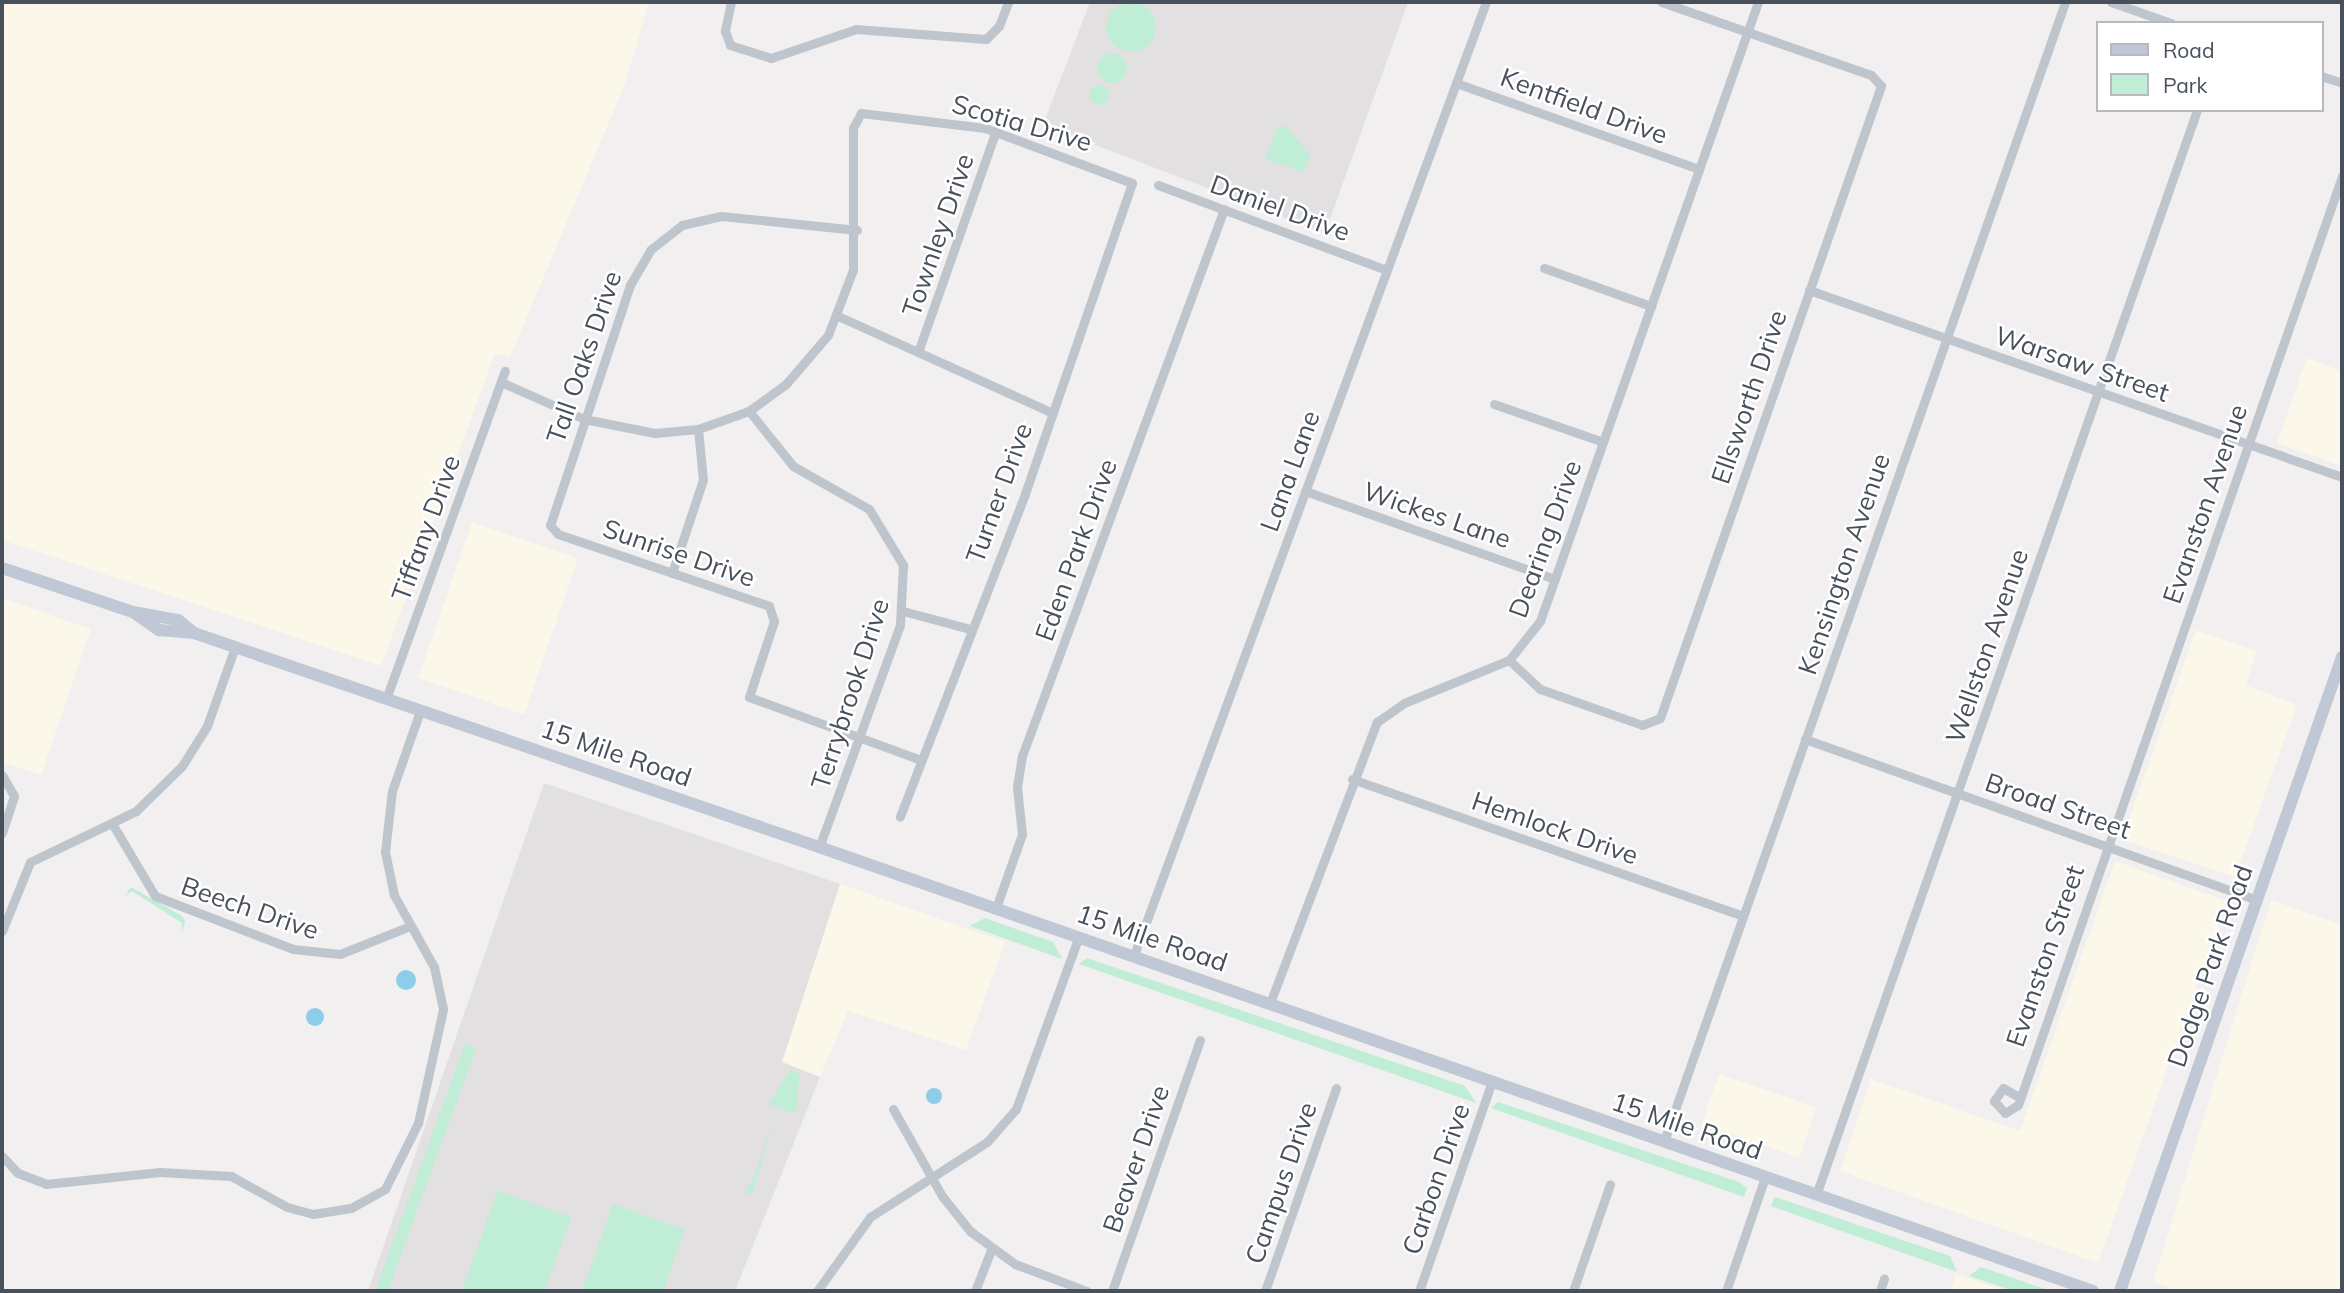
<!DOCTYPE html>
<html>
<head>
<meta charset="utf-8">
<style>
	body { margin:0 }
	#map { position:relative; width:2344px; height:1293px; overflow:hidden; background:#f1efef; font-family:Mulish,sans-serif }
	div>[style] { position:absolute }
	.commercial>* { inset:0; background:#fbf7e9; transform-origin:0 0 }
	.education>* { inset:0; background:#e2e0e0 }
	.green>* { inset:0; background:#bfedd5; transform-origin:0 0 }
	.round { border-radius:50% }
	.water>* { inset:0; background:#8ecde8 }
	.street>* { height:9px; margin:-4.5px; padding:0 4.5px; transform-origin:4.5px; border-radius:4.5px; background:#bec5cd }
	.secondary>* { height:12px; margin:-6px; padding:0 6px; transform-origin:6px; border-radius:6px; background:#c0c8d5 }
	span { translate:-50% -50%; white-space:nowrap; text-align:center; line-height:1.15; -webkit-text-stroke:5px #fff; paint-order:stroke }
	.street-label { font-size:26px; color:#48505b }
	.frame { position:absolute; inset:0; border:4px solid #48505b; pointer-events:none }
	.legend { position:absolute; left:2096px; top:21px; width:228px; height:91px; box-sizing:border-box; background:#fff; border:2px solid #b6b9bd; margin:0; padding:9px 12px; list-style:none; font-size:21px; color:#48505b }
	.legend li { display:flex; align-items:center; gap:14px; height:35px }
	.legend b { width:35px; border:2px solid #b6b9bd }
</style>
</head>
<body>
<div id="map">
	<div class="commercial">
		<i style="clip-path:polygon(2px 2px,649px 2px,625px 84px,510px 357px,495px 353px,381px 666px,2px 540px)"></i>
		<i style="clip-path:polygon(2307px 358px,2342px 371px,2342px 466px,2277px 443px)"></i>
		<i style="left:472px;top:522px;width:112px;height:165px;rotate:19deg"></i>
		<i style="clip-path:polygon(2px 598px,91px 629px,41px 775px,2px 762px)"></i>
		<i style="clip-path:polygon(2196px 630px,2257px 651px,2246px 685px,2297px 705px,2235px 877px,2122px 839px)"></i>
		<i style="clip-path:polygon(2115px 861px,2227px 901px,2098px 1263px,1840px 1171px,1871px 1079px,2020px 1131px)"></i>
		<i style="clip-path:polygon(840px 884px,1005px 942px,966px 1050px,848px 1011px,820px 1077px,781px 1063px)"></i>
		<i style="clip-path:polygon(2271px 900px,2342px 925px,2342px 1291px,2179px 1291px,2153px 1282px)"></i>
		<i style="left:1719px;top:1074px;width:103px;height:53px;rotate:19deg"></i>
		<i style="clip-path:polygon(1956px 1274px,2005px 1291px,1950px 1291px)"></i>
	</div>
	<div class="education">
		<i style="clip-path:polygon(1090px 2px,1408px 2px,1325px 233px,1043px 125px)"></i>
		<i style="clip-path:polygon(544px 783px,840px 884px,782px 1062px,820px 1077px,735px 1291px,368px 1291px)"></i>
	</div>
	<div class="green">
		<i class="round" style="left:1106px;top:2px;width:50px;height:50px"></i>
		<i class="round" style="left:1097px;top:53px;width:30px;height:30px"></i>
		<i class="round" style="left:1089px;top:85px;width:20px;height:20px"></i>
		<i style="clip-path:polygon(1278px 126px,1287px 127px,1310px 155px,1304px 172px,1265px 159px)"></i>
		<i style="clip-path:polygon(131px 887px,182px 916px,185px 922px,182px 932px,182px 923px,132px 891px,125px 896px)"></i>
		<i style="clip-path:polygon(985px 918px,1053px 942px,1062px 959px,970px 926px)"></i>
		<i style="clip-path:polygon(1087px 958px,1465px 1086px,1476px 1103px,1079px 964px)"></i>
		<i style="left:465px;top:1044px;width:12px;height:262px;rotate:20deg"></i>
		<i style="clip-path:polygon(790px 1070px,800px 1074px,796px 1114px,769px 1104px)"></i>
		<i style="clip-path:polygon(1498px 1102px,1739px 1182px,1747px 1188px,1744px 1197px,1491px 1108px)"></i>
		<i style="clip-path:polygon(775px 1117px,752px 1195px,745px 1192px,754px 1176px)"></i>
		<i style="clip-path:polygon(497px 1191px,571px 1217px,545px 1291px,462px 1291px)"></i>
		<i style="clip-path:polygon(1775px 1197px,1950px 1256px,1957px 1272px,1771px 1206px)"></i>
		<i style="clip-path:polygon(613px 1204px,685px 1230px,663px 1291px,582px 1291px)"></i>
		<i style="clip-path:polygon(1981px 1267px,2051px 1291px,2014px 1291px,1969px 1276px)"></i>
	</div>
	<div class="water">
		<i class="round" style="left:396px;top:970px;width:20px;height:20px"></i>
		<i class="round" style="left:306px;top:1008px;width:18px;height:18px"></i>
		<i class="round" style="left:926px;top:1088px;width:16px;height:16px"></i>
	</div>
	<div class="street">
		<i style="left:731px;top:2px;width:30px;rotate:102deg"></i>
		<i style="left:725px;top:31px;width:15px;rotate:70deg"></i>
		<i style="left:730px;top:45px;width:43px;rotate:17.6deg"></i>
		<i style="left:771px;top:58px;width:90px;rotate:-18.8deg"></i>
		<i style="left:856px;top:29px;width:130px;rotate:4.4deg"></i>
		<i style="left:986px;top:39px;width:18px;rotate:-45deg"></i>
		<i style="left:999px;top:26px;width:26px;rotate:-69deg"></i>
		<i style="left:2111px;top:2px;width:64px;rotate:19.3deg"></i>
		<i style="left:2321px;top:76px;width:22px;rotate:18deg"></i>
		<i style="left:1456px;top:83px;width:258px;rotate:19.5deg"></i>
		<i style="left:1158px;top:185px;width:244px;rotate:20.4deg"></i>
		<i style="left:857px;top:230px;width:137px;rotate:-174.1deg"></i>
		<i style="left:721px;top:216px;width:40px;rotate:167deg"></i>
		<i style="left:682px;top:225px;width:39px;rotate:142deg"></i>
		<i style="left:651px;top:249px;width:42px;rotate:120.3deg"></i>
		<i style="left:630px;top:285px;width:253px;rotate:108.4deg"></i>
		<i style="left:550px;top:525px;width:12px;rotate:48deg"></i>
		<i style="left:558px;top:534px;width:223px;rotate:18.8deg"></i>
		<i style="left:769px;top:606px;width:16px;rotate:72deg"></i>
		<i style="left:774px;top:621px;width:80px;rotate:108.2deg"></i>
		<i style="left:749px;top:697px;width:183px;rotate:20.1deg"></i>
		<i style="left:1544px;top:268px;width:114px;rotate:19.6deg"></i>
		<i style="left:1809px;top:290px;width:565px;rotate:19.33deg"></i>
		<i style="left:838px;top:316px;width:234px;rotate:24.3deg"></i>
		<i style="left:918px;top:352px;width:234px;rotate:-70.6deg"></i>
		<i style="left:501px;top:382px;width:91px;rotate:24deg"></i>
		<i style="left:584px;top:419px;width:72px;rotate:11.2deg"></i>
		<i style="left:655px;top:433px;width:43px;rotate:-5.3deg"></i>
		<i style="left:698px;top:429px;width:54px;rotate:-19.4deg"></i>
		<i style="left:749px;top:411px;width:46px;rotate:-36.1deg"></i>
		<i style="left:786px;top:384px;width:65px;rotate:-49.4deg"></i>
		<i style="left:828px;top:335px;width:70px;rotate:-69deg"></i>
		<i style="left:853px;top:270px;width:142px;rotate:-90deg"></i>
		<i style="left:853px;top:128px;width:17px;rotate:-62deg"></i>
		<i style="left:861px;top:113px;width:125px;rotate:6.9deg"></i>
		<i style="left:985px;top:128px;width:157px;rotate:20.5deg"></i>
		<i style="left:1132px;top:183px;width:329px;rotate:109deg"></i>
		<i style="left:1025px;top:494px;width:346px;rotate:111.2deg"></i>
		<i style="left:1494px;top:404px;width:115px;rotate:19.2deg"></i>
		<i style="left:749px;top:411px;width:70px;rotate:51.3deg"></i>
		<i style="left:793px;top:466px;width:87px;rotate:29.5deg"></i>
		<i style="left:869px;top:509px;width:66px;rotate:58.7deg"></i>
		<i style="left:903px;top:565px;width:60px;rotate:92.9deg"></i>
		<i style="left:900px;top:625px;width:236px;rotate:110deg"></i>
		<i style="left:1305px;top:491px;width:265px;rotate:19.4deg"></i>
		<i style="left:672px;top:573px;width:98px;rotate:-71.6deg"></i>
		<i style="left:703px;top:480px;width:51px;rotate:-95.6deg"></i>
		<i style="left:903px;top:611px;width:69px;rotate:15deg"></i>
		<i style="left:1509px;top:660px;width:42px;rotate:43.1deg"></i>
		<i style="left:1540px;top:689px;width:108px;rotate:19.4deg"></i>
		<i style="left:1642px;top:725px;width:19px;rotate:-21deg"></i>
		<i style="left:1660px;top:718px;width:670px;rotate:-70.73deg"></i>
		<i style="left:1881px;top:86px;width:15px;rotate:-132deg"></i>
		<i style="left:1871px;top:75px;width:222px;rotate:-160.8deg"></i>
		<i style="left:386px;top:699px;width:349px;rotate:-70.1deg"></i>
		<i style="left:1805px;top:739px;width:480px;rotate:19.6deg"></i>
		<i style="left:2px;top:775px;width:24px;rotate:60deg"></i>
		<i style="left:14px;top:796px;width:39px;rotate:108deg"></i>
		<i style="left:1352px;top:779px;width:414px;rotate:19.3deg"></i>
		<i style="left:113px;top:825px;width:82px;rotate:59.4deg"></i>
		<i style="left:155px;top:896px;width:148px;rotate:21deg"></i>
		<i style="left:293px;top:949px;width:47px;rotate:6.1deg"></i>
		<i style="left:340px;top:954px;width:75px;rotate:-21.8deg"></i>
		<i style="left:996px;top:908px;width:78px;rotate:-70.6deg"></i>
		<i style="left:1022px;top:834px;width:47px;rotate:-96.1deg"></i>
		<i style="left:1017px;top:787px;width:31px;rotate:-81deg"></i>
		<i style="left:1022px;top:756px;width:583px;rotate:-69.73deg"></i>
		<i style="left:2px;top:931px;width:74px;rotate:-67.9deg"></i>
		<i style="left:30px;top:862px;width:118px;rotate:-25.7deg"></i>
		<i style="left:136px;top:811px;width:64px;rotate:-44.4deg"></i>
		<i style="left:182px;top:766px;width:47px;rotate:-58deg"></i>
		<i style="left:207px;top:726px;width:84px;rotate:-70.5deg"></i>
		<i style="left:1134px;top:955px;width:1016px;rotate:-69.73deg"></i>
		<i style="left:1270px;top:1003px;width:301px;rotate:-69.2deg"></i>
		<i style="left:1377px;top:722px;width:33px;rotate:-35deg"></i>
		<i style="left:1404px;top:703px;width:113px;rotate:-22.3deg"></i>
		<i style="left:1509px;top:660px;width:50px;rotate:-51.5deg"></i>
		<i style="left:1540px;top:621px;width:656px;rotate:-70.6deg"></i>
		<i style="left:2019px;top:1097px;width:18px;rotate:-151deg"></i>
		<i style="left:2003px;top:1088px;width:16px;rotate:125deg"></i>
		<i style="left:1994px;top:1101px;width:16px;rotate:47deg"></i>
		<i style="left:2005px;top:1113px;width:15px;rotate:-32deg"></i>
		<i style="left:2018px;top:1105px;width:984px;rotate:-70.77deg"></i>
		<i style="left:893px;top:1109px;width:100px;rotate:60.6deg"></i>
		<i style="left:942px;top:1196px;width:45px;rotate:51.3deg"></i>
		<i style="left:970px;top:1231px;width:56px;rotate:36.3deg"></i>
		<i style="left:1015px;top:1264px;width:77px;rotate:20.6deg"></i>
		<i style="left:1664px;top:1141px;width:1208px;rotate:-70.6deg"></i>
		<i style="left:2px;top:1156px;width:23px;rotate:47deg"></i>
		<i style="left:18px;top:1173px;width:30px;rotate:21deg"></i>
		<i style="left:46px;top:1184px;width:115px;rotate:-6deg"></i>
		<i style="left:160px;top:1172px;width:71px;rotate:3.2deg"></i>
		<i style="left:231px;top:1176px;width:64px;rotate:29deg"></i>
		<i style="left:287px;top:1207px;width:27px;rotate:15deg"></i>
		<i style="left:313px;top:1214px;width:38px;rotate:-9deg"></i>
		<i style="left:351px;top:1208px;width:39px;rotate:-29deg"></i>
		<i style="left:385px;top:1189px;width:74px;rotate:-63.4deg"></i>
		<i style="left:418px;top:1123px;width:117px;rotate:-77.6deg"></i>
		<i style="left:443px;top:1009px;width:43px;rotate:-102.1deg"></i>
		<i style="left:434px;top:967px;width:82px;rotate:-119.1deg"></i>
		<i style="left:394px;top:895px;width:44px;rotate:-101.8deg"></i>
		<i style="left:385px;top:852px;width:61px;rotate:-83.5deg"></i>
		<i style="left:392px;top:791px;width:85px;rotate:-70.7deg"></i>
		<i style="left:1816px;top:1195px;width:1150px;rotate:-70.65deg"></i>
		<i style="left:817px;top:1291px;width:91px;rotate:-54.4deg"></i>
		<i style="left:870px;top:1217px;width:139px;rotate:-32.7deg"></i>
		<i style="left:987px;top:1142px;width:44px;rotate:-48.7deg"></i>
		<i style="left:1016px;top:1109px;width:184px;rotate:-70deg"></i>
		<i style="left:975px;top:1291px;width:44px;rotate:-68.7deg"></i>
		<i style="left:1112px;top:1291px;width:266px;rotate:-70.7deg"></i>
		<i style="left:1265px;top:1291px;width:215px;rotate:-70.7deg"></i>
		<i style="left:1419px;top:1291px;width:222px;rotate:-70.8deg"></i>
		<i style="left:1573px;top:1291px;width:113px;rotate:-70.9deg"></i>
		<i style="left:1726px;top:1291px;width:120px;rotate:-71.1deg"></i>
		<i style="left:1880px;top:1291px;width:13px;rotate:-72deg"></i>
	</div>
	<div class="secondary">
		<i style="left:2px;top:568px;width:138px;rotate:18.6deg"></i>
		<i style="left:133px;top:612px;width:46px;rotate:10.1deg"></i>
		<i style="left:178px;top:620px;width:21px;rotate:39deg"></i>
		<i style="left:133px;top:612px;width:32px;rotate:35deg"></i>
		<i style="left:159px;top:630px;width:35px;rotate:5deg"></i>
		<i style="left:194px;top:633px;width:661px;rotate:18.9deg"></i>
		<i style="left:819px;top:847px;width:1349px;rotate:19.21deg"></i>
		<i style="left:2120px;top:1291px;width:672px;rotate:-70.7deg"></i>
	</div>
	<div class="street-label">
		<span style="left:1584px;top:106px;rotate:20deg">Kentfield Drive</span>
		<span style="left:1022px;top:123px;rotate:16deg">Scotia Drive</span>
		<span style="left:1280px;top:208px;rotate:20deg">Daniel Drive</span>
		<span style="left:938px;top:235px;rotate:-71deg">Townley Drive</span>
		<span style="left:584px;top:357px;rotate:-71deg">Tall Oaks Drive</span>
		<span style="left:2082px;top:364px;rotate:19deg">Warsaw Street</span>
		<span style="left:1749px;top:397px;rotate:-71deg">Ellsworth Drive</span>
		<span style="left:1290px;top:471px;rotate:-70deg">Lana Lane</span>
		<span style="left:999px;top:493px;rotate:-70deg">Turner Drive</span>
		<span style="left:2205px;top:504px;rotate:-71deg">Evanston Avenue</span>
		<span style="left:1437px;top:515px;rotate:19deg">Wickes Lane</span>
		<span style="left:426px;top:528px;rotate:-70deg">Tiffany Drive</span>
		<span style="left:1545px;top:539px;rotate:-70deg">Dearing Drive</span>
		<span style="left:1076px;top:550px;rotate:-70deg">Eden Park Drive</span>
		<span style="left:679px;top:553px;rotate:19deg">Sunrise Drive</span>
		<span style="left:1844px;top:564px;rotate:-71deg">Kensington Avenue</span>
		<span style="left:1987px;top:646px;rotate:-71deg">Wellston Avenue</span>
		<span style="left:850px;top:694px;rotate:-72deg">Terrybrook Drive</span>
		<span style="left:616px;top:753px;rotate:19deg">15 Mile Road</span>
		<span style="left:2058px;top:806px;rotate:19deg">Broad Street</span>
		<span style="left:1555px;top:828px;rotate:19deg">Hemlock Drive</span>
		<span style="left:250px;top:908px;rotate:19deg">Beech Drive</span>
		<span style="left:1152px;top:938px;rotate:19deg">15 Mile Road</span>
		<span style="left:2045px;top:956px;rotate:-71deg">Evanston Street</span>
		<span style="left:2210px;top:966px;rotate:-71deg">Dodge Park Road</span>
		<span style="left:1687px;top:1126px;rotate:19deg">15 Mile Road</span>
		<span style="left:1136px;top:1159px;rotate:-71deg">Beaver Drive</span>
		<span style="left:1436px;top:1179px;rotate:-71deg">Carbon Drive</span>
		<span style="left:1281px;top:1183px;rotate:-71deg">Campus Drive</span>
	</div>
	<div class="frame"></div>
	<ul class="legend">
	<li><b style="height:9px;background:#c0c8d5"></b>Road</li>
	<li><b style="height:19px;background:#bfedd5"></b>Park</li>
	</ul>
</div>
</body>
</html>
